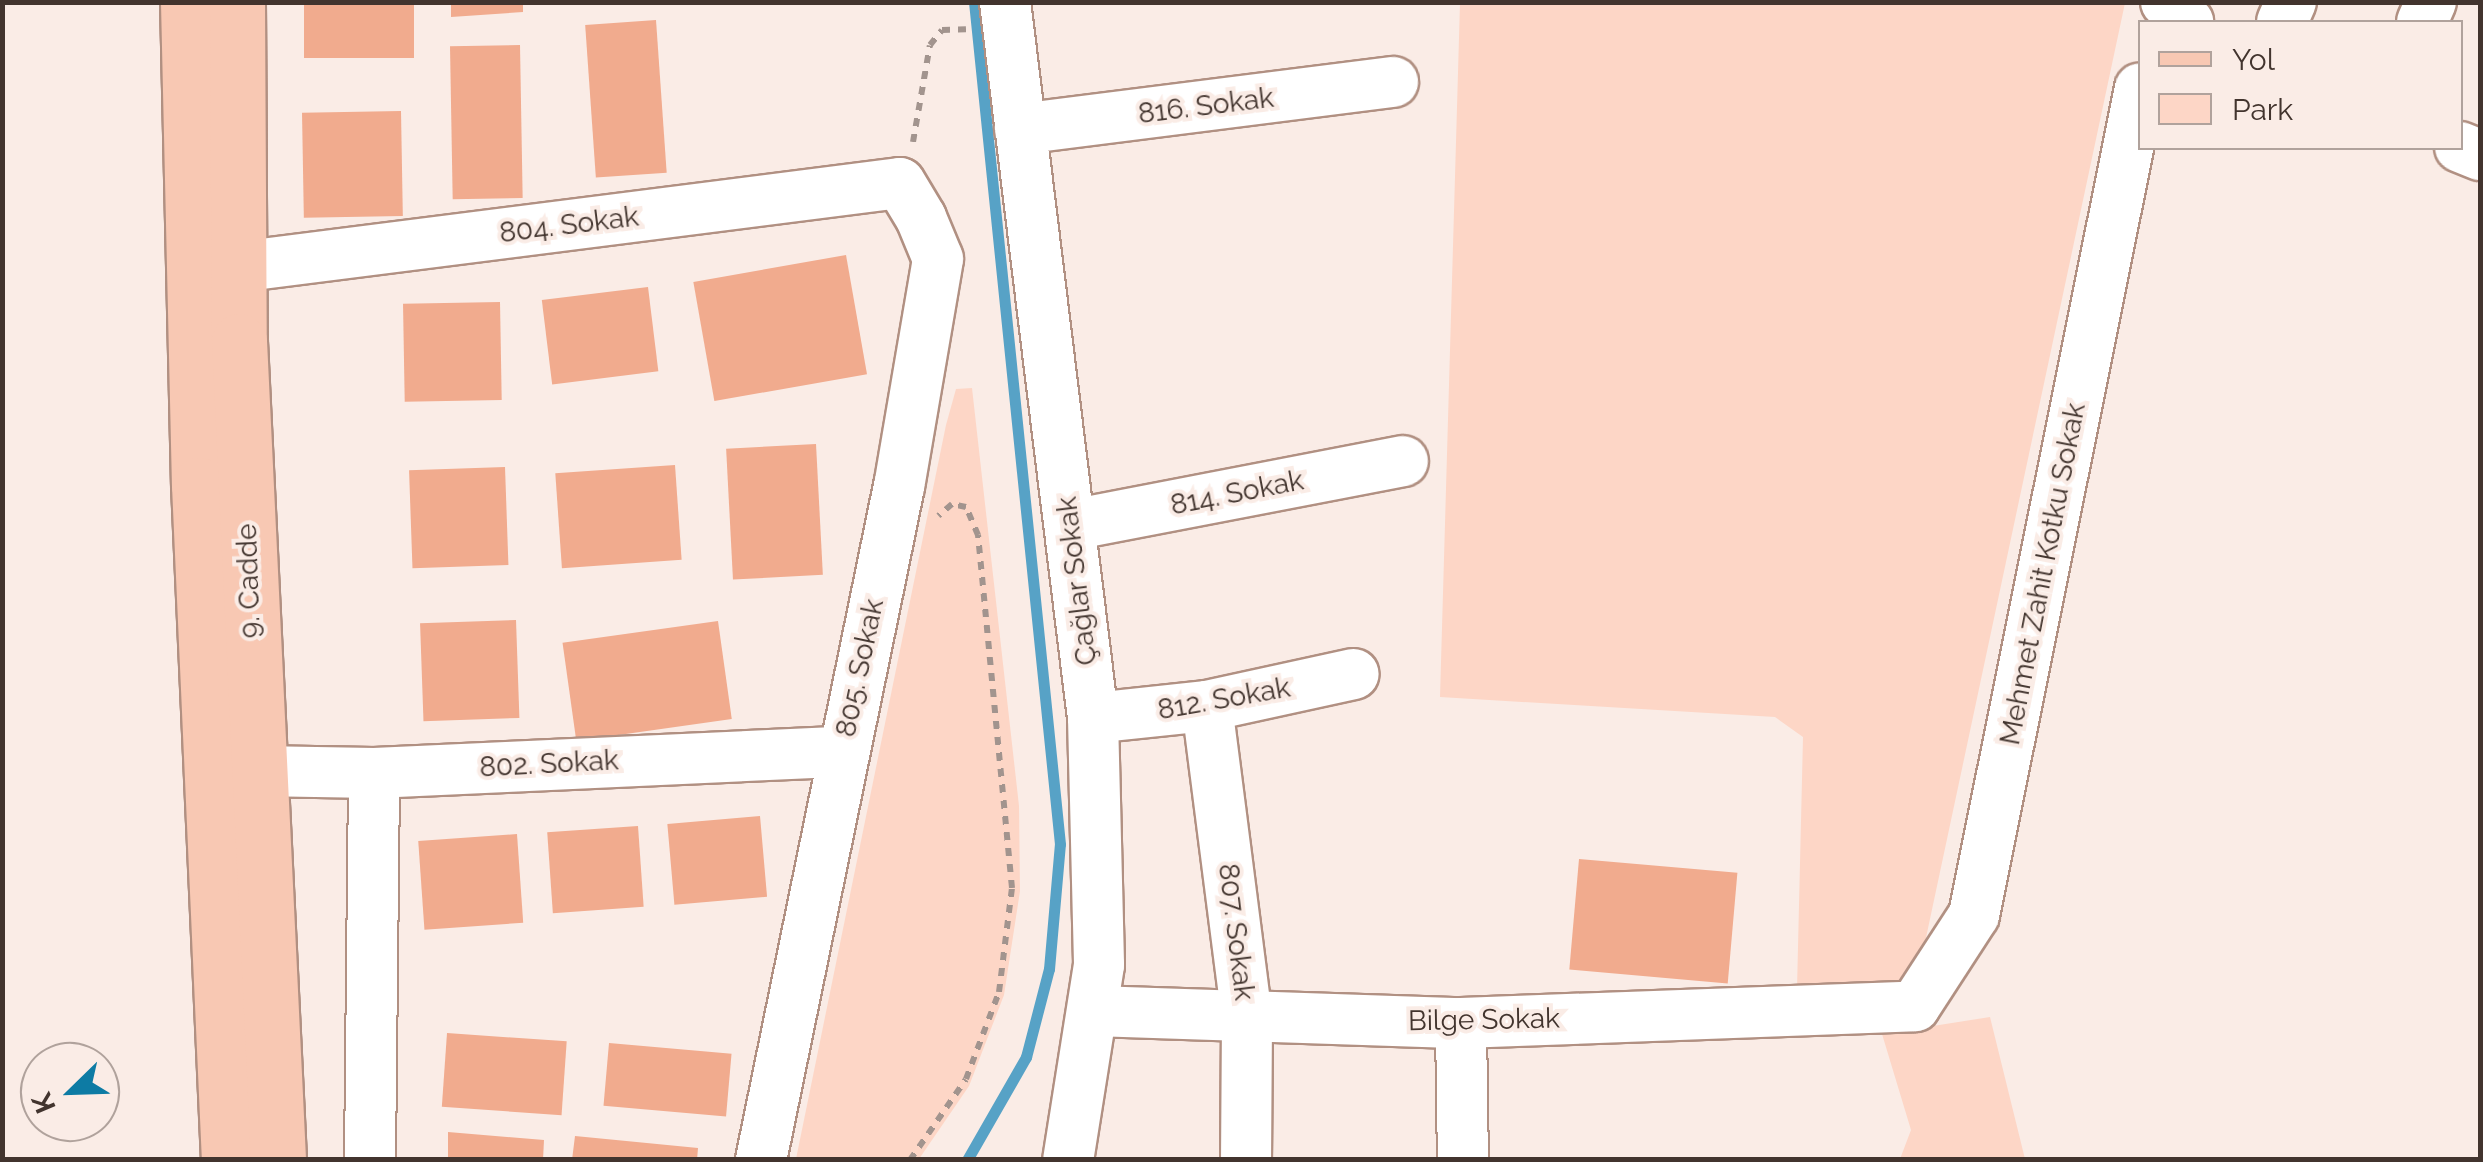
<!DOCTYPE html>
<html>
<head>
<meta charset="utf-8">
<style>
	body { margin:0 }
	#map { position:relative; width:2483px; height:1162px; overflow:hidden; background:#faece6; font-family:Raleway,sans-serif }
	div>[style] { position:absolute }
	.green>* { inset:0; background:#fdd6c6 }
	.stream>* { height:11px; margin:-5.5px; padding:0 5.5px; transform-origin:5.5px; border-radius:5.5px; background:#57a2c6 }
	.building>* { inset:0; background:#f1ab8e; transform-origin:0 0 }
	.path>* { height:6px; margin-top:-3px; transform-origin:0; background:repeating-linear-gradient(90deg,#a2948e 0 8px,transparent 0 16px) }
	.roads { filter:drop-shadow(2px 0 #b19082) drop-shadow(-2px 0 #b19082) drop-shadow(0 2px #b19082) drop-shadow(0 -2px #b19082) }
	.minor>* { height:50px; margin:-25px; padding:0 25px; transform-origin:25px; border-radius:25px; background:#fff }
	.major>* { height:55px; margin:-27.5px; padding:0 27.5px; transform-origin:27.5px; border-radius:27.5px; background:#f8c8b3 }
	span { translate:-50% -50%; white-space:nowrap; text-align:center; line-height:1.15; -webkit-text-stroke:8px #faece6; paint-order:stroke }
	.street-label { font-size:28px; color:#42342e }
	.frame { position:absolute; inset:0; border:5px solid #42342e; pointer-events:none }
	.legend { position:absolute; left:2138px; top:20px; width:325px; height:130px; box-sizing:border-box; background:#faece6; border:2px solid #b0a29c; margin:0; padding:12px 18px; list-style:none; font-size:30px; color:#42342e }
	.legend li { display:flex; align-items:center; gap:20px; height:50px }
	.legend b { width:50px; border:2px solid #b0a29c }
	.north { position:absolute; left:20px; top:1042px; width:100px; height:100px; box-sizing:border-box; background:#faece6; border:2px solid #b0a29c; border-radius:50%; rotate:247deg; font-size:28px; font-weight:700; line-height:40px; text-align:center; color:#42342e }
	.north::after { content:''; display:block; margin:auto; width:35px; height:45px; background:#0d7ba4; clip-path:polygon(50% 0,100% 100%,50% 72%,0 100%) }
</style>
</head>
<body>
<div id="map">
	<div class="green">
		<i style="clip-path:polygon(1460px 3px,2125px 3px,1917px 980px,1797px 989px,1803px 737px,1775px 717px,1440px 697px)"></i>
		<i style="clip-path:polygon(972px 388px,1019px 806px,1020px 891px,1004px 995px,969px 1086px,919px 1159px,796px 1159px,946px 425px,956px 389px)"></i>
		<i style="clip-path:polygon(1990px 1017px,2025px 1159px,1900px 1159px,1911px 1130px,1882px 1034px)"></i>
	</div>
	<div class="stream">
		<i style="left:967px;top:1160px;width:119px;rotate:-60.2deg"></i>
		<i style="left:1026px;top:1057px;width:91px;rotate:-75.4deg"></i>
		<i style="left:1049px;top:969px;width:125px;rotate:-85deg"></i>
		<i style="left:1060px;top:844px;width:846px;rotate:-95.83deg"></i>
	</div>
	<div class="building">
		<i style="left:304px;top:2px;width:110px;height:56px"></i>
		<i style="clip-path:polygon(451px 2px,523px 2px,523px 12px,451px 17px)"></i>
		<i style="left:656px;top:20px;width:153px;height:71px;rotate:86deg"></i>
		<i style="left:520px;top:45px;width:153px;height:70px;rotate:89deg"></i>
		<i style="left:401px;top:111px;width:105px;height:99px;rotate:89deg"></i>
		<i style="left:846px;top:255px;width:121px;height:155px;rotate:80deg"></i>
		<i style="left:648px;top:287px;width:85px;height:107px;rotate:83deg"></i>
		<i style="left:500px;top:302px;width:98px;height:97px;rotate:89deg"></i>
		<i style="left:816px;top:444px;width:131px;height:90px;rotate:87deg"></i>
		<i style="left:675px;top:465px;width:95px;height:120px;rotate:86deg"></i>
		<i style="left:505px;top:467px;width:98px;height:96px;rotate:88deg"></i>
		<i style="left:516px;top:620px;width:98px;height:96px;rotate:88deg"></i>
		<i style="left:718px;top:621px;width:99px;height:157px;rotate:82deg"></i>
		<i style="left:760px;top:816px;width:81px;height:93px;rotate:85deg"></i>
		<i style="left:638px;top:826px;width:81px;height:91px;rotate:86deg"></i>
		<i style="left:517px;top:834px;width:89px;height:99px;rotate:86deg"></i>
		<i style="left:1579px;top:859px;width:159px;height:111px;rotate:5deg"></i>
		<i style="left:447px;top:1033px;width:120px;height:74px;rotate:4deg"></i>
		<i style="left:609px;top:1043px;width:123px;height:63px;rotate:5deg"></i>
		<i style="clip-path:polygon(448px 1132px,544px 1140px,543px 1160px,448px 1160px)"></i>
		<i style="clip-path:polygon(575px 1136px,698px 1148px,697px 1160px,572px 1160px)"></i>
	</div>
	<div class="path">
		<i style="left:913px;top:142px;width:98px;rotate:-80.1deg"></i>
		<i style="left:930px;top:45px;width:19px;rotate:-51deg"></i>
		<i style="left:942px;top:30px;width:24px;rotate:-2deg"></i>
		<i style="left:910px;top:1160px;width:98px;rotate:-55.3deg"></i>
		<i style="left:966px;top:1079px;width:93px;rotate:-69.2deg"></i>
		<i style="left:999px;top:992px;width:105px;rotate:-82.9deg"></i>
		<i style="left:1012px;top:888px;width:355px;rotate:-95.5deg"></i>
		<i style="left:978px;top:535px;width:30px;rotate:-113deg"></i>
		<i style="left:966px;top:507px;width:14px;rotate:-168deg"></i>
		<i style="left:952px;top:504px;width:18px;rotate:139deg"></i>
	</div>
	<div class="roads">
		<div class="minor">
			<i style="left:1005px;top:2px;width:721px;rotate:82.99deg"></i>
			<i style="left:1093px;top:718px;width:247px;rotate:88.6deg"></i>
			<i style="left:1099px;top:965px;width:197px;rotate:99deg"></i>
			<i style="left:2166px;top:2px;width:30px;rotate:42deg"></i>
			<i style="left:2282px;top:22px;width:22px;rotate:-66deg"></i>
			<i style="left:2422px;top:22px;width:22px;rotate:-66deg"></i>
			<i style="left:1020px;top:129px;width:376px;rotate:-7.2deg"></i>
			<i style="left:2460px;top:147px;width:22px;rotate:22deg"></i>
			<i style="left:238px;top:267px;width:667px;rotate:-7.23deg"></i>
			<i style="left:900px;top:183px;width:41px;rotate:59deg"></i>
			<i style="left:921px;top:218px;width:44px;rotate:67.5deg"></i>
			<i style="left:938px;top:259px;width:230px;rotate:99.7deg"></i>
			<i style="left:899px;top:486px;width:688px;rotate:101.57deg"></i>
			<i style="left:1071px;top:525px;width:338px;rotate:-10.9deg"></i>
			<i style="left:1207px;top:706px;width:317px;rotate:82.7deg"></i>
			<i style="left:1247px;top:1020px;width:140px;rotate:90.4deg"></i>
			<i style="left:1093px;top:718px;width:115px;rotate:-6deg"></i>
			<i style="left:1207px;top:706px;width:150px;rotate:-12.3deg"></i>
			<i style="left:257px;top:771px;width:117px;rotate:1deg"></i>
			<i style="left:374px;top:773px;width:467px;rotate:-2.6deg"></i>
			<i style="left:1094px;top:1011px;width:367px;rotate:1.9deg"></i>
			<i style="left:1461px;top:1023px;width:454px;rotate:-2.1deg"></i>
			<i style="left:1915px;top:1006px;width:108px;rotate:-57deg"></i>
			<i style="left:1974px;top:915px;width:843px;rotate:-78.65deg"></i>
			<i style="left:1461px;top:1023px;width:137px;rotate:89.2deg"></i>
			<i style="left:370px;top:1160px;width:387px;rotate:-89.4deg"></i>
		</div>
		<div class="major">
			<i style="left:188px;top:2px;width:483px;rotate:88.7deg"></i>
			<i style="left:199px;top:485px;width:676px;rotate:87.46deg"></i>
			<i style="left:237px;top:2px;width:339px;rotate:89.7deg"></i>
			<i style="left:239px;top:341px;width:820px;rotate:87.27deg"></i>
		</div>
	</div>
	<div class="street-label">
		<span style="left:1206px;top:106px;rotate:-7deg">816. Sokak</span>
		<span style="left:569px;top:225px;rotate:-7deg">804. Sokak</span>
		<span style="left:1237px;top:493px;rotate:-11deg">814. Sokak</span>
		<span style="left:2043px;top:574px;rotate:-79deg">Mehmet Zahit Kotku Sokak</span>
		<span style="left:249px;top:581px;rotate:-92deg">9. Cadde</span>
		<span style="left:1077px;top:581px;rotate:-97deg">Çağlar Sokak</span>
		<span style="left:860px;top:668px;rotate:-78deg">805. Sokak</span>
		<span style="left:1224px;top:699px;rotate:-10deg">812. Sokak</span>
		<span style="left:549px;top:764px;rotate:-3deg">802. Sokak</span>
		<span style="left:1236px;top:932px;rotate:83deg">807. Sokak</span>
		<span style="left:1484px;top:1020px;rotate:-1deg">Bilge Sokak</span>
	</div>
	<div class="frame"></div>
	<ul class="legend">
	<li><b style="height:12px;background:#f8c8b3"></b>Yol</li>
	<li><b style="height:28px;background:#fdd6c6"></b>Park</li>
	</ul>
	<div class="north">K</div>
</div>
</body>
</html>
